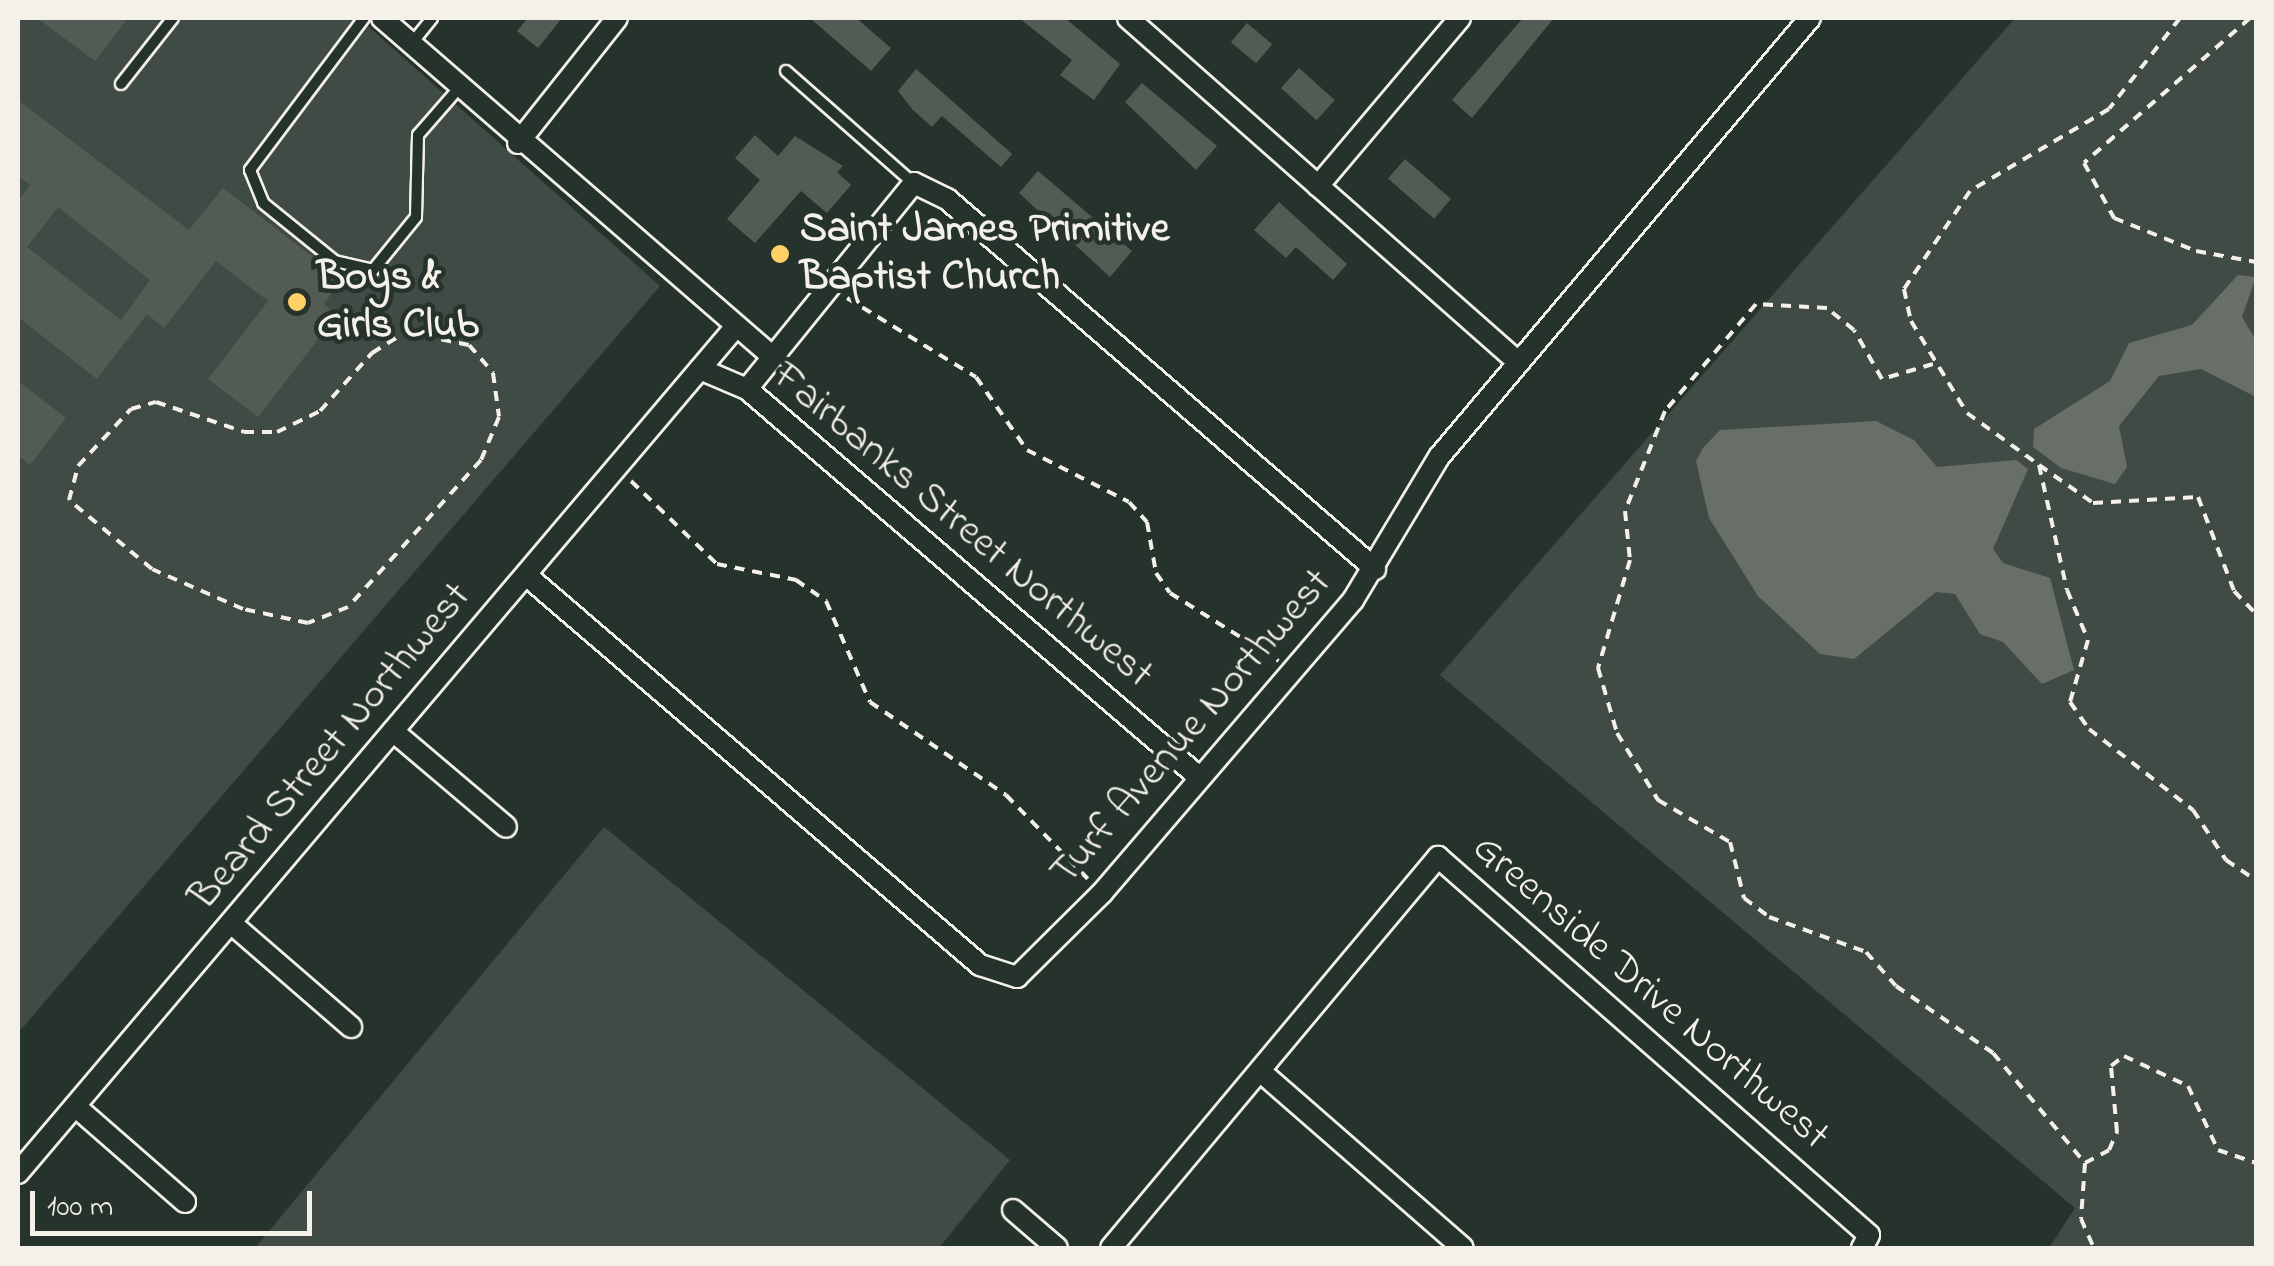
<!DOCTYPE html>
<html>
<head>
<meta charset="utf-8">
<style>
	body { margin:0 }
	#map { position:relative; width:2274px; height:1266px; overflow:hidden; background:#26332d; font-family:"Indie Flower",sans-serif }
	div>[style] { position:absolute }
	.green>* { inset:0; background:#414b45 }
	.water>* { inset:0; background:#676f68 }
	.building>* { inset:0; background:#525c55; transform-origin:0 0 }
	.path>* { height:4px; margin-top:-2px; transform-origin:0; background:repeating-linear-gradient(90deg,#f4f1e8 0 10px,transparent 0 18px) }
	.roads { filter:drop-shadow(2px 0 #f4f1e8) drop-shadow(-2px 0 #f4f1e8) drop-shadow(0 2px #f4f1e8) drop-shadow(0 -2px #f4f1e8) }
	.service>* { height:10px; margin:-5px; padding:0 5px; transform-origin:5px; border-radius:5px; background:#26332d }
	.minor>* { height:20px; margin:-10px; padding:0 10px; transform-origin:10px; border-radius:10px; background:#26332d }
	.dots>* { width:28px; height:28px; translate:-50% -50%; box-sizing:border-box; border:5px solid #26332d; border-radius:50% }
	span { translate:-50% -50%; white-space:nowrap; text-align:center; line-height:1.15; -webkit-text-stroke:9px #26332d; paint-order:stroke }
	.poi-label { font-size:42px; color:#f4f1e8; font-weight:700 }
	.left { translate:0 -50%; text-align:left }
	.street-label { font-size:42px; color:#f4f1e8 }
	.frame { position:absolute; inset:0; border:20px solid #f4f1e8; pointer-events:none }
	.scale { position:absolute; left:30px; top:1191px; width:282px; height:45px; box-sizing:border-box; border:5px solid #f4f1e8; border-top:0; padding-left:12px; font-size:30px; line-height:35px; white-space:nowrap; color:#f4f1e8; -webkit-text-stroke:8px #26332d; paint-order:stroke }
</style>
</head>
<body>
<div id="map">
	<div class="green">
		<i style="clip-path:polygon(18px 18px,359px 18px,660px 286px,18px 1033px)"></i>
		<i style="clip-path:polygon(2015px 18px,2256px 18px,2256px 1248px,2049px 1248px,2075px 1208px,1440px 675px)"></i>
		<i style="clip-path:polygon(604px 827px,1010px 1160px,939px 1248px,255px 1248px)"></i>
	</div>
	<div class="water">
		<i style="clip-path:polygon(2238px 275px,2256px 277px,2242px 317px,2256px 340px,2256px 397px,2201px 369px,2159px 376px,2119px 426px,2127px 467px,2115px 484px,2061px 468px,2033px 447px,2034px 429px,2110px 381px,2129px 343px,2192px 325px)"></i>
		<i style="clip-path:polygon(1876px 421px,1914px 440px,1937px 467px,2016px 460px,2028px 469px,1993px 549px,2003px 563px,2050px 578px,2074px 670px,2042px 684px,2003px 642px,1980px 634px,1955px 594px,1936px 592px,1854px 659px,1820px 654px,1758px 596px,1709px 518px,1696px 461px,1703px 448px,1720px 430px)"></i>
	</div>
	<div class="building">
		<i style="clip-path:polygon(37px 18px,128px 18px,95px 61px)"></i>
		<i style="clip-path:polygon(528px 18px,562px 18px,538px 48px,517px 31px)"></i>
		<i style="clip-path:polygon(810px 18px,856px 18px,891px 48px,871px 71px)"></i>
		<i style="clip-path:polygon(1019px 18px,1065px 18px,1120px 64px,1094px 100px,1060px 75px,1072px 60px)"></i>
		<i style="clip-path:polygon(1523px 18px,1554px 18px,1472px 118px,1452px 100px)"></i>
		<i style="left:1247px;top:23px;width:33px;height:25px;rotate:40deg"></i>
		<i style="left:1299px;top:68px;width:48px;height:27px;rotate:42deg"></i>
		<i style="clip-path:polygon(916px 69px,1012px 154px,1001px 167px,942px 116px,932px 127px,913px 110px,898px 91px)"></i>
		<i style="clip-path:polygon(1142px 83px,1217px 146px,1196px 170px,1125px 102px)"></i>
		<i style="clip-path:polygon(evenodd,18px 100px,189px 230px,223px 188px,326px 267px,347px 273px,324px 304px,337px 315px,258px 417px,208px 379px,268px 301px,216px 261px,164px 328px,147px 314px,97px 379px,18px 317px,18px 201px,30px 185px,18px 176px,18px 100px,58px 207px,150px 280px,121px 320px,27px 247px,58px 207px)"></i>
		<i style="clip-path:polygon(755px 135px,778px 156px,795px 136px,843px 166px,837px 172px,851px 185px,827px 213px,801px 191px,755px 243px,727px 219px,760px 180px,735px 158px)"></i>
		<i style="left:1405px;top:159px;width:61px;height:26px;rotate:41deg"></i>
		<i style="clip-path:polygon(1038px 171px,1132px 251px,1110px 277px,1019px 193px)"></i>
		<i style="clip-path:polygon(1279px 202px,1347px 264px,1333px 280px,1296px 247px,1286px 258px,1254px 230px)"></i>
		<i style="clip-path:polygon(18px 381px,66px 418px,30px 465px,18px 455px)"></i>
	</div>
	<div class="path">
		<i style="left:2180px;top:18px;width:115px;rotate:128deg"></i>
		<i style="left:2109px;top:109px;width:161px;rotate:149.5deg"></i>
		<i style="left:1970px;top:191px;width:118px;rotate:124deg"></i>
		<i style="left:1904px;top:289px;width:33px;rotate:78deg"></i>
		<i style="left:1911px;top:321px;width:108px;rotate:58.7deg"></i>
		<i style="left:1967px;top:413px;width:89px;rotate:35.8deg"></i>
		<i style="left:2039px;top:465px;width:128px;rotate:77.4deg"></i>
		<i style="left:2067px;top:590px;width:54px;rotate:67.2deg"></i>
		<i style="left:2088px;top:640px;width:65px;rotate:106.2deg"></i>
		<i style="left:2070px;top:702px;width:33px;rotate:55deg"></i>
		<i style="left:2089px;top:729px;width:132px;rotate:37.9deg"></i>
		<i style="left:2193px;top:810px;width:60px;rotate:56.6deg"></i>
		<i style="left:2226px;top:860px;width:36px;rotate:34deg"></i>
		<i style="left:2250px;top:18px;width:220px;rotate:138.9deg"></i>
		<i style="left:2084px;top:163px;width:63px;rotate:61.4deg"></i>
		<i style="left:2114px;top:218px;width:88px;rotate:21.9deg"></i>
		<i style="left:2196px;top:251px;width:61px;rotate:10.4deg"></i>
		<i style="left:847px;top:298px;width:151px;rotate:31.5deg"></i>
		<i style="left:976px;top:377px;width:89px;rotate:55.1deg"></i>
		<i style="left:1027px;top:450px;width:114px;rotate:27deg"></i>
		<i style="left:1129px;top:502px;width:27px;rotate:48deg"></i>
		<i style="left:1147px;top:522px;width:52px;rotate:80deg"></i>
		<i style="left:1156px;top:573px;width:24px;rotate:55deg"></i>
		<i style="left:1170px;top:593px;width:128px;rotate:32deg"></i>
		<i style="left:406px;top:332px;width:64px;rotate:11.7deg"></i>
		<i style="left:469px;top:345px;width:37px;rotate:49deg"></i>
		<i style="left:493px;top:373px;width:44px;rotate:82.2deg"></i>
		<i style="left:499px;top:417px;width:47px;rotate:112.7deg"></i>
		<i style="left:481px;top:460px;width:198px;rotate:132.1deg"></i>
		<i style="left:348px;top:607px;width:43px;rotate:158.2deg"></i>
		<i style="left:308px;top:623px;width:66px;rotate:-167.8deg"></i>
		<i style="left:243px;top:609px;width:99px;rotate:-156.3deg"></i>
		<i style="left:152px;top:569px;width:108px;rotate:-140.3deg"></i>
		<i style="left:69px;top:500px;width:35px;rotate:-75deg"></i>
		<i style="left:78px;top:466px;width:78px;rotate:-47.1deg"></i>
		<i style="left:131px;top:409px;width:26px;rotate:-16deg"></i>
		<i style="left:156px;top:402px;width:93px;rotate:18.8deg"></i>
		<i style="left:244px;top:432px;width:33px"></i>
		<i style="left:277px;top:432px;width:48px;rotate:-26deg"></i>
		<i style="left:320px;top:411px;width:78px;rotate:-48.1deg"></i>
		<i style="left:372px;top:353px;width:40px;rotate:-32deg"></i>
		<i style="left:1933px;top:364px;width:53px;rotate:163.6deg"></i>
		<i style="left:1882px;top:379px;width:56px;rotate:-119.7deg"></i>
		<i style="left:1854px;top:330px;width:35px;rotate:-141deg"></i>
		<i style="left:1827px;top:308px;width:71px;rotate:-176.8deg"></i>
		<i style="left:1756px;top:304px;width:140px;rotate:130.4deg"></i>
		<i style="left:1665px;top:411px;width:108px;rotate:111.8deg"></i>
		<i style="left:1625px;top:511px;width:49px;rotate:84.2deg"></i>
		<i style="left:1630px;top:560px;width:113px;rotate:106.5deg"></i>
		<i style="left:1598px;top:668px;width:68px;rotate:73.7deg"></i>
		<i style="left:1617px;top:733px;width:79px;rotate:58.5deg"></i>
		<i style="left:1658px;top:800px;width:83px;rotate:30.3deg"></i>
		<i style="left:1730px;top:842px;width:58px;rotate:76deg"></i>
		<i style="left:1744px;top:898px;width:31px;rotate:37deg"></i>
		<i style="left:1769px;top:917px;width:103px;rotate:19.8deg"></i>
		<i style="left:1866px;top:952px;width:45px;rotate:48.6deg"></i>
		<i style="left:1896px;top:986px;width:118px;rotate:34.6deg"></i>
		<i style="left:1993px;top:1053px;width:143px;rotate:50.1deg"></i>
		<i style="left:2085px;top:1163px;width:27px;rotate:-28deg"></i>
		<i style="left:2109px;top:1150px;width:20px;rotate:-66deg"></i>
		<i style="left:2117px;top:1132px;width:66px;rotate:-95.2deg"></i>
		<i style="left:2111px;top:1066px;width:16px;rotate:-38deg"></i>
		<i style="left:2124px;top:1056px;width:71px;rotate:25.1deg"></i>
		<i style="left:2188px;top:1086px;width:71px;rotate:64.9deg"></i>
		<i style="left:2218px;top:1150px;width:40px;rotate:18.9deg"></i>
		<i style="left:2039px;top:465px;width:66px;rotate:35.1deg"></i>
		<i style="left:2093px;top:503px;width:105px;rotate:-3.3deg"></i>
		<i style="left:2198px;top:497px;width:101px;rotate:69deg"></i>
		<i style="left:2234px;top:591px;width:32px;rotate:46deg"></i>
		<i style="left:631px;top:481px;width:120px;rotate:44deg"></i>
		<i style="left:717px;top:564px;width:81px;rotate:11.4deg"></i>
		<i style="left:796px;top:580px;width:37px;rotate:35deg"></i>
		<i style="left:826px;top:601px;width:110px;rotate:66.5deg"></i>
		<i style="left:870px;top:702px;width:165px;rotate:34.4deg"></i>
		<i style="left:1006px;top:795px;width:117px;rotate:45.7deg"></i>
		<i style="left:2085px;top:1163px;width:56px;rotate:94.1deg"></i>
		<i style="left:2081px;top:1219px;width:32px;rotate:66deg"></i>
	</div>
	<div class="roads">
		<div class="service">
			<i style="left:364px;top:18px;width:190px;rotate:126.9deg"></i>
			<i style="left:250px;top:170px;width:35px;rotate:68deg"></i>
			<i style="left:263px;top:203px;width:92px;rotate:38.9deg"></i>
			<i style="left:335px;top:261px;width:39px;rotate:13deg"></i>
			<i style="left:373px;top:270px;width:68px;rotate:-50.9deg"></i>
			<i style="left:416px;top:217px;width:82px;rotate:-88.6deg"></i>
			<i style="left:418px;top:135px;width:62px;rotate:-48.9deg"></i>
			<i style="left:412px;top:43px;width:32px;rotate:-51deg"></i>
			<i style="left:786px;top:71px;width:169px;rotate:41.4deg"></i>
			<i style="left:121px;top:84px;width:84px;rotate:-51.8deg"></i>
		</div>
		<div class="minor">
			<i style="left:382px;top:18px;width:517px;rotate:40.93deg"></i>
			<i style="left:1128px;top:18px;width:520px;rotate:41.41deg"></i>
			<i style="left:518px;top:143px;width:159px;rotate:-51.6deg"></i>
			<i style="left:1318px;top:186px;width:220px;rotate:-49.8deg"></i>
			<i style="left:700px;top:369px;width:51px;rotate:23.1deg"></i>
			<i style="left:747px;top:389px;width:597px;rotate:40.65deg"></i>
			<i style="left:747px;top:389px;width:265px;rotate:-51deg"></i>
			<i style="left:914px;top:183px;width:37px;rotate:26deg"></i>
			<i style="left:947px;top:199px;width:566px;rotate:40.84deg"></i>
			<i style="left:526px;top:575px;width:599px;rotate:40.66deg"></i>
			<i style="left:980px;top:965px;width:39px;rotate:18deg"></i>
			<i style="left:1017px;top:977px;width:120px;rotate:-44.7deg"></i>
			<i style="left:1102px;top:893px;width:386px;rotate:-49.4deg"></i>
			<i style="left:1353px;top:600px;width:167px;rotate:-59deg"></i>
			<i style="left:1439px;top:457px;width:575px;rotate:-49.8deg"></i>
			<i style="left:393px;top:731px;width:148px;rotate:40.3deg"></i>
			<i style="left:231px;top:923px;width:159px;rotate:40.9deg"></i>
			<i style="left:1260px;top:1071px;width:269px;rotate:41.1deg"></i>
			<i style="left:75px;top:1106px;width:146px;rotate:41.1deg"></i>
			<i style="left:18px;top:1173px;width:1105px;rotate:-49.7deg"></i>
			<i style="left:1013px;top:1210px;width:58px;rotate:40.8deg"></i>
			<i style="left:1111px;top:1248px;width:510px;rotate:-50.09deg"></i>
			<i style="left:1438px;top:857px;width:573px;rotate:41.25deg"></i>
			<i style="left:1869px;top:1235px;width:15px;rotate:118deg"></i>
		</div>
	</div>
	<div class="dots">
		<i style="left:780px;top:254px;background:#ffd166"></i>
		<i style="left:297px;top:302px;background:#ffd166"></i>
	</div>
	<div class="poi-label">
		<span class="left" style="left:800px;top:254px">Saint James Primitive<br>Baptist Church</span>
		<span class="left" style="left:317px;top:302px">Boys &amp;<br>Girls Club</span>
	</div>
	<div class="street-label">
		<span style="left:962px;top:526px;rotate:40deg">Fairbanks Street Northwest</span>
		<span style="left:1192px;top:728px;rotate:-49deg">Turf Avenue Northwest</span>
		<span style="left:331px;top:747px;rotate:-50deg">Beard Street Northwest</span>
		<span style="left:1650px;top:993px;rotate:41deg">Greenside Drive Northwest</span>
	</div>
	<div class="frame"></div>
	<div class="scale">100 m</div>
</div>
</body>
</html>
